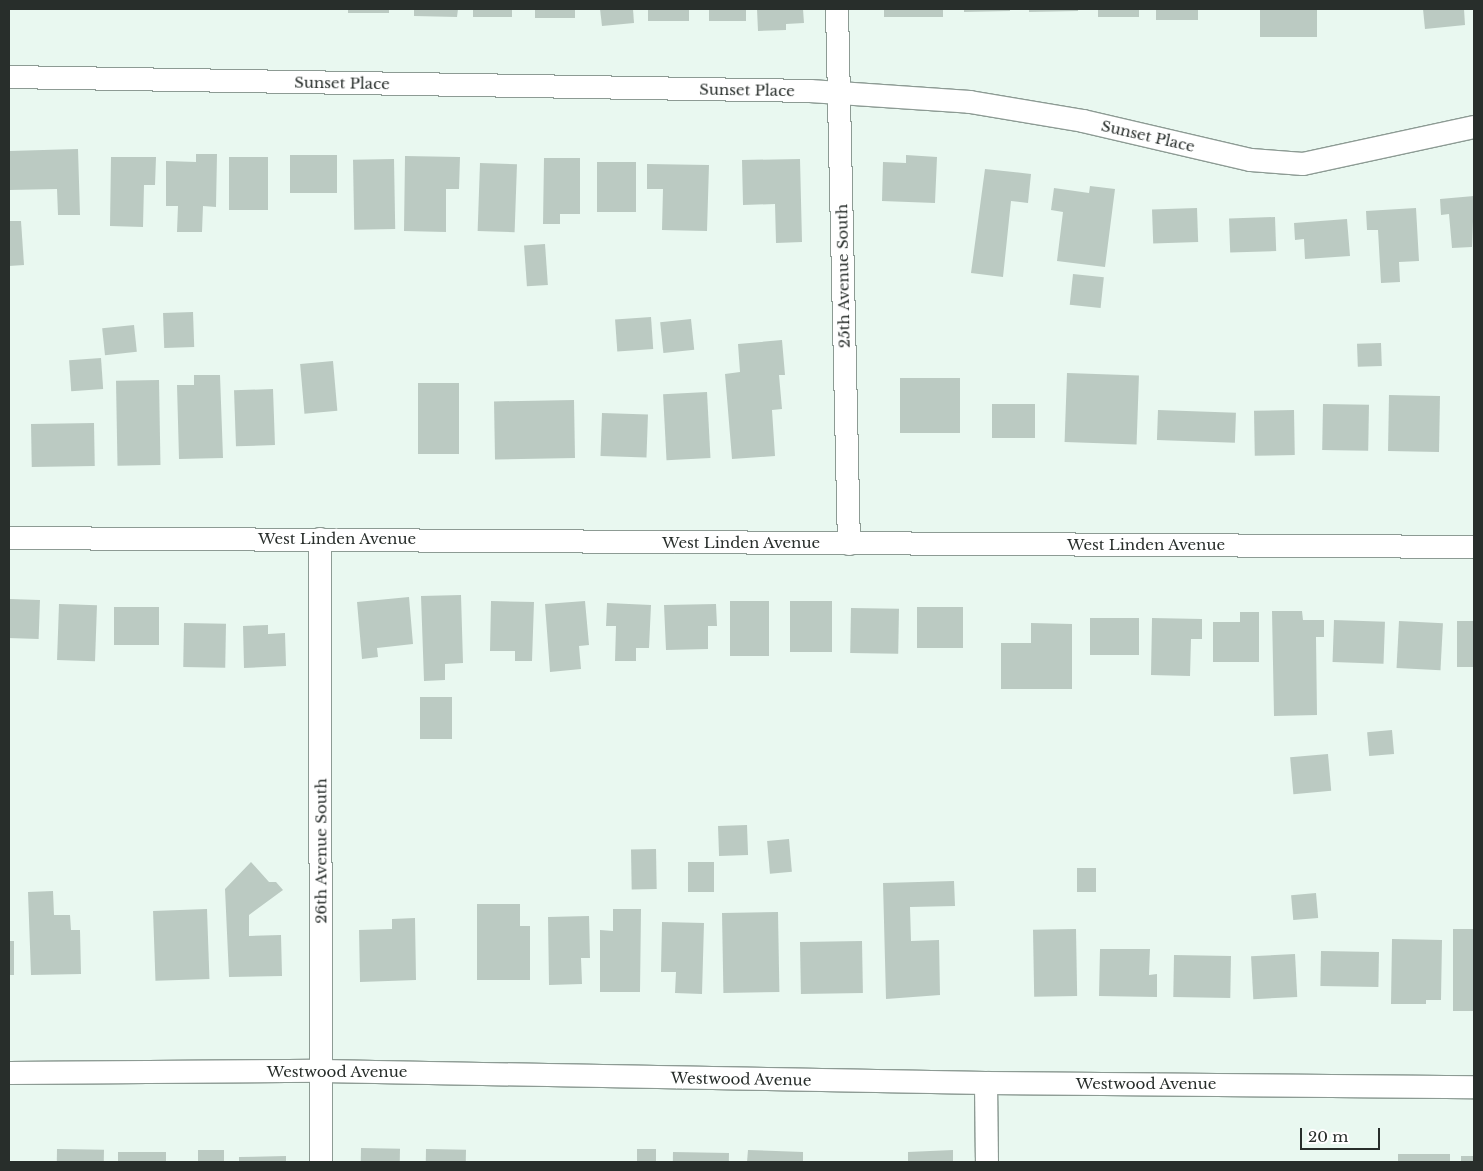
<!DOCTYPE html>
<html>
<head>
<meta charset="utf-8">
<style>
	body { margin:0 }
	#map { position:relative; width:1483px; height:1171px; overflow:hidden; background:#e9f8f0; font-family:"Libre Baskerville",serif }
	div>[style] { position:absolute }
	.building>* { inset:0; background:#bbcac2; transform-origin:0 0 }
	.roads { filter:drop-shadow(1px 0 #8d9b94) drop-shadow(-1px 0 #8d9b94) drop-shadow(0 1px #8d9b94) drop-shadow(0 -1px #8d9b94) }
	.street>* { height:22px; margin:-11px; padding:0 11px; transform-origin:11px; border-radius:11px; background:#fff }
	span { translate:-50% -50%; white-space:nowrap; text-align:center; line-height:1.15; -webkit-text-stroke:5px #fff; paint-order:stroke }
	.street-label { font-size:15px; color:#282e2b }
	.frame { position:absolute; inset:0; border:10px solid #282e2b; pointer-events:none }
	.scale { position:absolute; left:1300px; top:1128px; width:80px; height:22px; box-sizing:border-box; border:2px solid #282e2b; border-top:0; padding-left:6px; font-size:15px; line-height:18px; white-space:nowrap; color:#282e2b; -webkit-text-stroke:4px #fff; paint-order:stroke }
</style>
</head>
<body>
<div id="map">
	<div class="building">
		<i style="left:348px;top:9px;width:41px;height:4px"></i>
		<i style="clip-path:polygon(414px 9px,458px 9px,457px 17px,414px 16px)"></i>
		<i style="left:473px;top:9px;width:39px;height:8px"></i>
		<i style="left:535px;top:9px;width:40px;height:9px"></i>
		<i style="clip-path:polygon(600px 9px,633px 9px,634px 23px,602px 26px)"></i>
		<i style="left:648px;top:9px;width:41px;height:12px"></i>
		<i style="left:709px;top:9px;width:37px;height:12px"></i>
		<i style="clip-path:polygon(757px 9px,803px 9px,804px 23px,786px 24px,786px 30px,758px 31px)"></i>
		<i style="left:884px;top:9px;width:59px;height:8px"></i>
		<i style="clip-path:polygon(964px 9px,1010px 9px,1010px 11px,964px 12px)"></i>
		<i style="clip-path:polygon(1029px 9px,1078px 9px,1078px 11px,1029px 12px)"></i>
		<i style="left:1098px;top:9px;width:41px;height:8px"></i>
		<i style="left:1156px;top:9px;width:42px;height:11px"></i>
		<i style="left:1260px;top:9px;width:57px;height:28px"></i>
		<i style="clip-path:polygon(1423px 9px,1464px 9px,1465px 25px,1425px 29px)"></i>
		<i style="clip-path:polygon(78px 149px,80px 215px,58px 215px,57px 189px,9px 190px,9px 151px)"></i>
		<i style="clip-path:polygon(196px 154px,217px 154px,216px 207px,203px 206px,202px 232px,177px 232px,178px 206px,166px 206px,166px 161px,196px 162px)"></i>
		<i style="left:290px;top:155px;width:47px;height:38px"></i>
		<i style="clip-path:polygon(906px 155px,937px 157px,935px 203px,882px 201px,883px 162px,906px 163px)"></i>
		<i style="clip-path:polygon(405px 156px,460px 157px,459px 189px,446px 189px,446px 232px,404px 231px)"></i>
		<i style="clip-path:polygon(111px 157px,156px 157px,155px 185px,144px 185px,143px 227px,110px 226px)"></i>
		<i style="left:229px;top:157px;width:39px;height:53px"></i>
		<i style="clip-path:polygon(544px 158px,580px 158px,580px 214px,560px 214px,560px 224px,543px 224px)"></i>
		<i style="left:394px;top:159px;width:70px;height:41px;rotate:89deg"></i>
		<i style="clip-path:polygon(800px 159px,802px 242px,776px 243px,775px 204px,743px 205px,742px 160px)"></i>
		<i style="left:597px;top:162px;width:39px;height:50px"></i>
		<i style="left:480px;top:163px;width:37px;height:68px;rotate:2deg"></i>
		<i style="clip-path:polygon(647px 164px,709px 165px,707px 231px,662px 230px,663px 189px,647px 189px)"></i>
		<i style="clip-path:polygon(985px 169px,1031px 174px,1028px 203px,1011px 201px,1003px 277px,971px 273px)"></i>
		<i style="clip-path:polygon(1090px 186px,1115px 189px,1105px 267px,1057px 261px,1063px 212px,1051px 210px,1054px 188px,1089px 193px)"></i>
		<i style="clip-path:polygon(1474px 196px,1472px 247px,1452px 248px,1449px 214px,1441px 215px,1440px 199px)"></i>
		<i style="left:1197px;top:208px;width:34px;height:45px;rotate:88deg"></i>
		<i style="clip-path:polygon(1416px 208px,1419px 261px,1399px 262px,1400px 282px,1381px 283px,1378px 230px,1367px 230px,1366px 211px)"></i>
		<i style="left:1275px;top:217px;width:34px;height:46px;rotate:88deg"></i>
		<i style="clip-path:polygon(1347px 219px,1350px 256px,1305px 259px,1304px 239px,1295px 240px,1294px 223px)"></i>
		<i style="clip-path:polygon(9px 221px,21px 221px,24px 265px,9px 266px)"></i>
		<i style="left:545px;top:244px;width:41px;height:21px;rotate:86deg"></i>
		<i style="left:1073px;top:274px;width:31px;height:31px;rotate:6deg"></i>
		<i style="left:193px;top:312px;width:35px;height:30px;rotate:88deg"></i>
		<i style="left:651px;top:317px;width:32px;height:36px;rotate:86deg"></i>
		<i style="left:691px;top:319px;width:31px;height:31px;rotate:84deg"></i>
		<i style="left:134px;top:325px;width:27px;height:32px;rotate:84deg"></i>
		<i style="clip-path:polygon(782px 340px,785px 375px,779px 375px,782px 409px,772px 410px,775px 456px,732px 459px,725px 374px,740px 372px,738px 344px)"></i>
		<i style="left:1381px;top:343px;width:23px;height:24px;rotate:88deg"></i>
		<i style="left:101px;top:358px;width:31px;height:32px;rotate:86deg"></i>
		<i style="left:333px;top:361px;width:50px;height:33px;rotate:85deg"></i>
		<i style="left:1067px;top:373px;width:72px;height:69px;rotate:2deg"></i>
		<i style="clip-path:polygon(194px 375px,220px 375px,223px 458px,179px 459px,177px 385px,194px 385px)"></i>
		<i style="left:900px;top:378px;width:60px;height:55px"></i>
		<i style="left:159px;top:380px;width:85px;height:43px;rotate:89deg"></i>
		<i style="left:418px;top:383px;width:41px;height:71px"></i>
		<i style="left:273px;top:389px;width:56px;height:39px;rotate:88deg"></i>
		<i style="left:707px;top:392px;width:66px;height:44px;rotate:87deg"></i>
		<i style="left:1389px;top:395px;width:51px;height:56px;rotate:1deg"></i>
		<i style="left:574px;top:400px;width:58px;height:80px;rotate:89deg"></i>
		<i style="left:992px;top:404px;width:43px;height:34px"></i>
		<i style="left:1323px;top:404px;width:46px;height:46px;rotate:1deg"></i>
		<i style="left:1158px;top:410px;width:78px;height:30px;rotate:2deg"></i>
		<i style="left:1294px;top:410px;width:45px;height:40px;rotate:89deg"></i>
		<i style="left:602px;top:413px;width:46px;height:43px;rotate:2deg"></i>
		<i style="left:94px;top:423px;width:43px;height:63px;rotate:89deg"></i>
		<i style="clip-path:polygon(461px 595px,463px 663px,445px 664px,445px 680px,424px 681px,421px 596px)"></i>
		<i style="clip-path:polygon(409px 597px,413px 644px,377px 648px,378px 657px,362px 659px,357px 602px)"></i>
		<i style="left:9px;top:599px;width:31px;height:39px;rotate:2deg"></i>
		<i style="clip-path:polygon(491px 601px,534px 602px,532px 661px,515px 661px,515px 651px,490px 651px)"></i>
		<i style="clip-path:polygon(585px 601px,589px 645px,579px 646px,581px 669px,550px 672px,545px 604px)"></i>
		<i style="left:730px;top:601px;width:39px;height:55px"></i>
		<i style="left:790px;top:601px;width:42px;height:51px"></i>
		<i style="clip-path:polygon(607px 603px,651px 605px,649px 648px,636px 648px,636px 661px,615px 661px,616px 626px,606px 626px)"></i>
		<i style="left:59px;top:604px;width:38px;height:56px;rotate:2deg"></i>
		<i style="clip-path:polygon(716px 604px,717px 626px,708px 626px,708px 649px,666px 650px,664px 605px)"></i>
		<i style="left:114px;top:607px;width:45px;height:38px"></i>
		<i style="left:963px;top:607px;width:41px;height:46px;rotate:90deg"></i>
		<i style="left:851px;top:608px;width:48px;height:45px;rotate:1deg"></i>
		<i style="clip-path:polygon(1272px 611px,1302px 611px,1303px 620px,1324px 620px,1324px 637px,1316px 637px,1317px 715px,1274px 716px)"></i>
		<i style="clip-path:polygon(1240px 612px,1259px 612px,1259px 662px,1213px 662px,1213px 622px,1240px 622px)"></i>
		<i style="left:1090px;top:618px;width:49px;height:37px"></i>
		<i style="clip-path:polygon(1152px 618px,1202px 619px,1202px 639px,1191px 639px,1190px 676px,1151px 675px)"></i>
		<i style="left:1334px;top:620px;width:51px;height:42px;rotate:2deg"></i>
		<i style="left:1399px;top:621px;width:44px;height:47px;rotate:3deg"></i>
		<i style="left:1457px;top:621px;width:17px;height:46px"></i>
		<i style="left:184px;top:623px;width:42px;height:44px;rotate:1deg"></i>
		<i style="clip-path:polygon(1031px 623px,1072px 624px,1072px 689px,1001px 689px,1001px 643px,1031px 643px)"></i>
		<i style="clip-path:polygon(268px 625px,268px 634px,285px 633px,286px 666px,244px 668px,243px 626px)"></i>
		<i style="left:452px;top:697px;width:42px;height:32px;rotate:90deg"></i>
		<i style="left:1392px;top:730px;width:24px;height:25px;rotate:85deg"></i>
		<i style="left:1328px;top:754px;width:37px;height:38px;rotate:85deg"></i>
		<i style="left:747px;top:825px;width:30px;height:29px;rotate:88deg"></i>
		<i style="left:789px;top:839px;width:33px;height:22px;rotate:85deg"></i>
		<i style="left:656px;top:849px;width:40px;height:25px;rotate:89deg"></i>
		<i style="clip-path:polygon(251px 862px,269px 882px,276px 882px,283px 890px,249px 915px,249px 936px,281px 935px,282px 976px,229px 977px,225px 889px)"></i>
		<i style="left:688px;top:862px;width:26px;height:30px"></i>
		<i style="left:1077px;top:868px;width:19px;height:24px"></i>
		<i style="clip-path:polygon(954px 881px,955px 906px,910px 907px,911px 941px,939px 940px,940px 995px,886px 999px,883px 883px)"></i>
		<i style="clip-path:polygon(53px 891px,54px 915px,70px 915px,71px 930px,80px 930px,81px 974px,31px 975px,28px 892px)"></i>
		<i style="left:1316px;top:893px;width:25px;height:25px;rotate:85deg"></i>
		<i style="clip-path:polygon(477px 904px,520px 904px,520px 926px,530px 926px,530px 980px,477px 980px)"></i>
		<i style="left:207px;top:909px;width:70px;height:54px;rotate:88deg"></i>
		<i style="clip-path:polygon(613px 909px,641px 909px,640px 992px,600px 992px,600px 930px,613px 931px)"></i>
		<i style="left:778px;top:912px;width:80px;height:56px;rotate:89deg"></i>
		<i style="clip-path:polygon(589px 916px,590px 958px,581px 958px,582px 984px,549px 985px,548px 917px)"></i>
		<i style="clip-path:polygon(415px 918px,416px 980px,360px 982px,359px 930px,392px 929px,392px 919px)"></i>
		<i style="clip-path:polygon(662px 922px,704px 923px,702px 994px,675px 993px,676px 972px,661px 972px)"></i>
		<i style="left:1076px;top:929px;width:67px;height:43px;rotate:89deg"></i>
		<i style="left:1453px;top:929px;width:21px;height:82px"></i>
		<i style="clip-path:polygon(1392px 939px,1442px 940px,1441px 1000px,1426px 1000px,1426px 1004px,1391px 1004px)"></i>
		<i style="left:9px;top:941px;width:5px;height:34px"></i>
		<i style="left:862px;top:941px;width:52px;height:62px;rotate:89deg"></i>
		<i style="clip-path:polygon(1100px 949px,1150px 949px,1149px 975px,1157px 974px,1157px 997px,1099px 996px)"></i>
		<i style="left:1321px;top:951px;width:58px;height:35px;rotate:1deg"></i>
		<i style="left:1295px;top:954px;width:43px;height:44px;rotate:87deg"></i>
		<i style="left:1174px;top:955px;width:57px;height:42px;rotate:1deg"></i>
		<i style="left:361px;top:1148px;width:39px;height:14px;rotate:1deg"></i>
		<i style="left:57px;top:1149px;width:47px;height:13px;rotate:1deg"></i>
		<i style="left:426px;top:1149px;width:40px;height:13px;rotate:1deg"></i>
		<i style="left:656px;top:1149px;width:13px;height:19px;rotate:90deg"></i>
		<i style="left:198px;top:1150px;width:26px;height:12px"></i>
		<i style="clip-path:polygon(748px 1150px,803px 1152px,803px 1162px,747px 1162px)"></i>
		<i style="clip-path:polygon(953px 1150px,953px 1162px,908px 1162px,908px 1152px)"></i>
		<i style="left:118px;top:1152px;width:48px;height:10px"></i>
		<i style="left:673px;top:1152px;width:56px;height:10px;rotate:1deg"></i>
		<i style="left:1398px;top:1154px;width:52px;height:8px"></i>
		<i style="clip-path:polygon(286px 1156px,286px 1162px,239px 1162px,239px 1157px)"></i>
		<i style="left:1461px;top:1156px;width:13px;height:6px"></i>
	</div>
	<div class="roads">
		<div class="street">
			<i style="left:837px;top:9px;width:535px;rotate:88.72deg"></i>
			<i style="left:9px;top:77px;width:801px;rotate:1deg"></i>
			<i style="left:810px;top:91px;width:160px;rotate:3.9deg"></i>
			<i style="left:970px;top:102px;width:115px;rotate:9.5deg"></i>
			<i style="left:1083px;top:121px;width:172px;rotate:13.1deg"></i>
			<i style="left:1251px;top:160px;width:52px;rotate:4.4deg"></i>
			<i style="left:1303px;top:164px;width:175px;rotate:-12.2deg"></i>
			<i style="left:9px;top:538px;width:1465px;rotate:0.35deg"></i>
			<i style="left:320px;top:539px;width:623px;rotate:89.91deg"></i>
			<i style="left:9px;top:1073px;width:313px;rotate:-0.4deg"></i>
			<i style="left:322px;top:1071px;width:664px;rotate:1.04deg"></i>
			<i style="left:986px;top:1083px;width:488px;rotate:0.5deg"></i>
			<i style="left:986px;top:1083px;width:79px;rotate:89.3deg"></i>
		</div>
	</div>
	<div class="street-label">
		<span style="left:342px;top:83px;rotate:1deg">Sunset Place</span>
		<span style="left:747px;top:90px;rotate:1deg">Sunset Place</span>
		<span style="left:1148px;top:136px;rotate:13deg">Sunset Place</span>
		<span style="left:843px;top:276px;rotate:-91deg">25th Avenue South</span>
		<span style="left:337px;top:539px">West Linden Avenue</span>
		<span style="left:741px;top:543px">West Linden Avenue</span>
		<span style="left:1146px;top:545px">West Linden Avenue</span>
		<span style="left:321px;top:851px;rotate:-90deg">26th Avenue South</span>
		<span style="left:337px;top:1072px">Westwood Avenue</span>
		<span style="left:741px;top:1079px;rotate:1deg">Westwood Avenue</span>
		<span style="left:1146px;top:1084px">Westwood Avenue</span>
	</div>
	<div class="frame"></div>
	<div class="scale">20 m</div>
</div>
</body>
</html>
